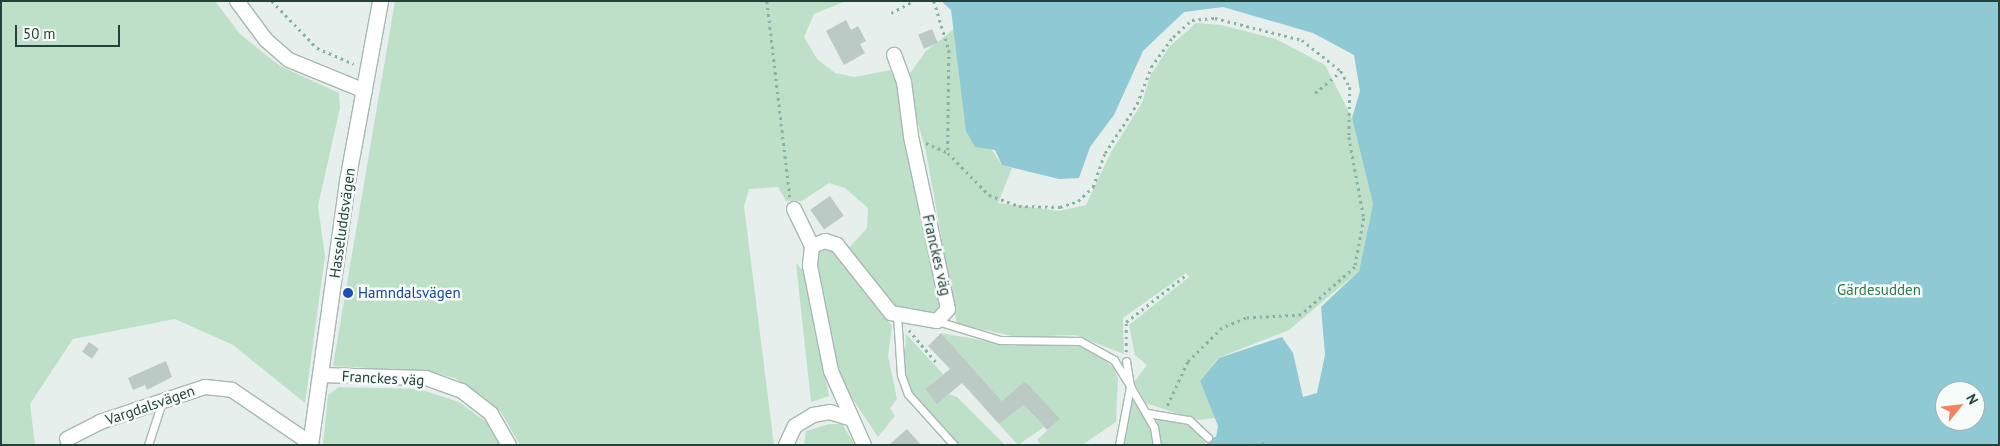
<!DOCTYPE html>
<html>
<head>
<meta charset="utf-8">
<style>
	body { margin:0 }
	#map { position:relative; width:2000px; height:446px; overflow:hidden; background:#e6efeb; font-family:"PT Sans",sans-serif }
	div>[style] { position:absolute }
	.green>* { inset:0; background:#bfe0c8 }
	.water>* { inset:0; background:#8ec9d4 }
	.building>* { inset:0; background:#bbcac4; transform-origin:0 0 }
	.path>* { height:2.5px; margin-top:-1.25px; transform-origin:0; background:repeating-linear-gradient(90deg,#86b3a5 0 2.5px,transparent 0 6.5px) }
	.roads { filter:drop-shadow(1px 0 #a8b8b2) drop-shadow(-1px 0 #a8b8b2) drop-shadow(0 1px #a8b8b2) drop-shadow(0 -1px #a8b8b2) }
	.service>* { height:7px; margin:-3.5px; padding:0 3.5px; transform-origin:3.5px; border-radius:3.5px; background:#fff }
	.minor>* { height:14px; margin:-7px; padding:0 7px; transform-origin:7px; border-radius:7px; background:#fff }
	.tertiary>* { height:15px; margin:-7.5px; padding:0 7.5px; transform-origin:7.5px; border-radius:7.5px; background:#fff }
	.dots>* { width:14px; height:14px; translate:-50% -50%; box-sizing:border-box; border:2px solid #f7fbf9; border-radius:50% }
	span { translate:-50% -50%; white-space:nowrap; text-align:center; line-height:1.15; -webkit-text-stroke:5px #f7fbf9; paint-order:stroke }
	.street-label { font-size:15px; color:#24423a }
	.park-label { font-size:15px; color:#2d7a4b }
	.transit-label { font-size:15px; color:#164399 }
	.left { translate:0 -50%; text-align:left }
	.frame { position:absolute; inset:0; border:2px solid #24423a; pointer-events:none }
	.north { position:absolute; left:1935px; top:381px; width:50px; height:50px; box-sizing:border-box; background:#f7fbf9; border:1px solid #a3b1ad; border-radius:50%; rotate:61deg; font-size:14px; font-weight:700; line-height:20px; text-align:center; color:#24423a }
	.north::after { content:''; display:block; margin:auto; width:18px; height:22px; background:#f4845f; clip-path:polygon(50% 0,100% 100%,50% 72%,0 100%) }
	.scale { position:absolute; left:15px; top:25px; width:105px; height:22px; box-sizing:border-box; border:2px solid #24423a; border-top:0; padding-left:6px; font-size:15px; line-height:18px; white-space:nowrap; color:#24423a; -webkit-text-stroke:4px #f7fbf9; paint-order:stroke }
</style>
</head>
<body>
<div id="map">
	<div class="green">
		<i style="clip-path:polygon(1px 1px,215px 1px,240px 34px,280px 66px,339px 93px,340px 108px,318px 206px,325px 256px,305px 403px,233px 345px,175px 319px,73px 339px,30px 404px,35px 445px,1px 445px)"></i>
		<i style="clip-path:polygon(395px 1px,846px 1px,814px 14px,804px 37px,817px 59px,835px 73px,855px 77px,890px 70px,897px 83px,943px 302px,940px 312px,901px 312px,885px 299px,849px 248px,867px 228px,868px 208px,845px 188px,829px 183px,802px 201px,786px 201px,778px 187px,749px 189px,744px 206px,774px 445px,520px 445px,501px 412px,455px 378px,425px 371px,333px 366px)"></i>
		<i style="clip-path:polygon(1196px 23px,1221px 25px,1276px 39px,1325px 65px,1352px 118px,1373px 204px,1359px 271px,1289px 330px,1218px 358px,1200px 381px,1215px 418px,1196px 420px,1146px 403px,1134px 382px,1147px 365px,1135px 355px,1129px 325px,1189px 277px,1186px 273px,1123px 318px,1124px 354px,1075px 335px,1017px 337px,957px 324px,926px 152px,906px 79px,926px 51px,954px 29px,990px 147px,1002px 165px,1012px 168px,998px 203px,1059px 211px,1086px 205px,1111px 152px,1142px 103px,1150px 76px,1169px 47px)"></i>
		<i style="clip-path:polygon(827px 249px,841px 256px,892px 326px,888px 356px,897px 399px,890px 408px,895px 416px,878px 437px,838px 377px,815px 262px,819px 252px)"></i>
		<i style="clip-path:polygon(796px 263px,806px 274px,829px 396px,811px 402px)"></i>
		<i style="clip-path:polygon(941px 333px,1013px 346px,1059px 342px,1089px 347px,1114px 368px,1118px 379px,1116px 422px,1082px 445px,1041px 445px,1037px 440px,1059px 419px,1025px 381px,1002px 401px)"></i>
		<i style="clip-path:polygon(906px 334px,943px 374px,925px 389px,937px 403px,949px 394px,957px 397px,1005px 445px,957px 445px,911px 392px,904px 370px)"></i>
		<i style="clip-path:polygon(339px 387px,419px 389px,459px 402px,489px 424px,502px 445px,323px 445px,328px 395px)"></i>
		<i style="clip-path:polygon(1133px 397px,1150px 426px,1153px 445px,1124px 445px)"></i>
		<i style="clip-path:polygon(1024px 405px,1044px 427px,1018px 445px,999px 424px)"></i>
		<i style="clip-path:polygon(1156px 417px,1188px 423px,1207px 445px,1162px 445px)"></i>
		<i style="clip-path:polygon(829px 424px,842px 424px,855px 445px,804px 445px,806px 431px)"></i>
	</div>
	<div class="water">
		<i style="clip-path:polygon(evenodd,941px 1px,1999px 1px,1999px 445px,1207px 445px,1208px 438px,1216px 437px,1218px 426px,1200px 381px,1219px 358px,1282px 337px,1293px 353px,1303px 397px,1317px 393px,1325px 355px,1321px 307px,1359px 271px,1373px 204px,1352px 118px,1360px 91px,1354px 55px,1313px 33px,1223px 7px,1184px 12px,1143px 51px,1114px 115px,1090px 147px,1079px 178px,1059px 179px,1002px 165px,995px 150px,975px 147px,966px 131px,951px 10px,941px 1px,1945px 391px,1975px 391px,1975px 421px,1945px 421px,1945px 391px)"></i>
	</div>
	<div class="building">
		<i style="clip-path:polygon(846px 20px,851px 30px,858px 26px,866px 41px,860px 44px,865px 53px,844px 65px,826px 31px)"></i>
		<i style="left:932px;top:29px;width:15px;height:15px;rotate:67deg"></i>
		<i style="left:830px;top:196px;width:24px;height:24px;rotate:55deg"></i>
		<i style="clip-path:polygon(941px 333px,1002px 401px,1025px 381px,1060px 419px,1047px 430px,1024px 405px,999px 424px,962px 383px,937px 404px,925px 389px,950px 369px,928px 346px)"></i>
		<i style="left:89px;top:342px;width:12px;height:12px;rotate:35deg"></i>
		<i style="clip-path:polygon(166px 361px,172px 377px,147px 390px,145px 385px,133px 390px,128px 378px)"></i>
		<i style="clip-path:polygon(907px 429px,921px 445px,889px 445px)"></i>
	</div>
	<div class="path">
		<i style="left:272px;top:1px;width:65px;rotate:46.2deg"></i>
		<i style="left:317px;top:48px;width:40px;rotate:23.4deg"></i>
		<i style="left:767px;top:1px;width:198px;rotate:83.3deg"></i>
		<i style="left:934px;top:1px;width:51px;rotate:73deg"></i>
		<i style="left:949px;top:50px;width:103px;rotate:90.6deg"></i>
		<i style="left:891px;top:13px;width:26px;rotate:-28deg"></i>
		<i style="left:1315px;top:93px;width:34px;rotate:-40deg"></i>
		<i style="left:926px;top:143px;width:24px;rotate:24deg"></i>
		<i style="left:948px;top:153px;width:59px;rotate:45.7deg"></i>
		<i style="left:989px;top:195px;width:32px;rotate:20deg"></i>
		<i style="left:1019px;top:206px;width:41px;rotate:1.4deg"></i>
		<i style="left:1060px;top:207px;width:19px;rotate:-18deg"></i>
		<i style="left:1078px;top:201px;width:21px;rotate:-43deg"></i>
		<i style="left:1093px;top:187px;width:36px;rotate:-71deg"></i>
		<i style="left:1105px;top:153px;width:59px;rotate:-56.9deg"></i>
		<i style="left:1137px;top:104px;width:40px;rotate:-69deg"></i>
		<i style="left:1151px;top:67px;width:37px;rotate:-54deg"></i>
		<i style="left:1173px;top:37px;width:25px;rotate:-42deg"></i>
		<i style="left:1192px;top:20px;width:23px;rotate:-5deg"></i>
		<i style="left:1215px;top:18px;width:90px;rotate:14.2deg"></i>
		<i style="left:1302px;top:40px;width:50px;rotate:38.5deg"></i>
		<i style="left:1341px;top:71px;width:18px;rotate:61deg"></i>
		<i style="left:1350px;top:87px;width:50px;rotate:91.1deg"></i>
		<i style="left:1349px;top:137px;width:82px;rotate:79.5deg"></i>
		<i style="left:1364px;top:218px;width:50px;rotate:100.4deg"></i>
		<i style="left:1355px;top:267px;width:72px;rotate:138.4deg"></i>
		<i style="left:1301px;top:315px;width:55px;rotate:176.9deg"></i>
		<i style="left:1246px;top:318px;width:26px;rotate:157deg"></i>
		<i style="left:1222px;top:328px;width:48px;rotate:135deg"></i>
		<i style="left:1188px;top:362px;width:50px;rotate:115deg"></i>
		<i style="left:909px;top:330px;width:43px;rotate:49.7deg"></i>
		<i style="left:1126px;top:352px;width:30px;rotate:-90deg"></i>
		<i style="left:1126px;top:322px;width:76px;rotate:-38.1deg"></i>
		<i style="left:1255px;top:445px;width:13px;rotate:-13deg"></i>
	</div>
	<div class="roads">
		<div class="service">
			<i style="left:897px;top:315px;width:60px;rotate:86.2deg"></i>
			<i style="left:901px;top:375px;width:20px;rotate:70deg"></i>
			<i style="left:908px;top:394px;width:69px;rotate:48deg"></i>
			<i style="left:937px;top:321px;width:66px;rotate:16.8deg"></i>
			<i style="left:1000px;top:340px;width:80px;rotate:0.7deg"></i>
			<i style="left:1080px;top:341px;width:39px;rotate:29deg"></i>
			<i style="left:1114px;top:360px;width:31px;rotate:58deg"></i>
			<i style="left:1130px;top:386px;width:25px;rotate:-99deg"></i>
			<i style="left:1130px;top:386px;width:48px;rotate:59.7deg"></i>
			<i style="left:1154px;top:427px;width:18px;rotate:81deg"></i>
			<i style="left:1147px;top:413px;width:43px;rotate:9.5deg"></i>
			<i style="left:1189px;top:420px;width:26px;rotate:43deg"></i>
			<i style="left:148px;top:445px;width:45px;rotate:-72deg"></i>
			<i style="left:1119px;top:445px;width:59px;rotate:-79.3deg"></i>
		</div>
		<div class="minor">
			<i style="left:237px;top:1px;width:49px;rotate:53.4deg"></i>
			<i style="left:266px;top:40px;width:30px;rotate:41deg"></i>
			<i style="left:289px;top:60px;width:82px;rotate:22.2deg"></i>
			<i style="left:794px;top:209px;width:41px;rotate:64.1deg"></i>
			<i style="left:812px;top:246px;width:20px;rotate:96deg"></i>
			<i style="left:810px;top:266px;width:107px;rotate:78.7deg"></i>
			<i style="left:831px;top:371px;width:81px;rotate:66deg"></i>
			<i style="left:812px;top:246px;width:14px;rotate:-21deg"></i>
			<i style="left:825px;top:241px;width:13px;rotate:18deg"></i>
			<i style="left:837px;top:245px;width:87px;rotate:51.5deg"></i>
			<i style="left:891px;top:313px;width:47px;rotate:9.9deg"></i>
			<i style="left:937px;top:321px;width:16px;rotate:-47deg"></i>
			<i style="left:948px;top:309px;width:177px;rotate:-102.1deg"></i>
			<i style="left:911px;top:136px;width:54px;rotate:-97.4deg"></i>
			<i style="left:904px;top:82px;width:29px;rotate:-110deg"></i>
			<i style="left:320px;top:375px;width:106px;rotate:1.6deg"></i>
			<i style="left:426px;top:378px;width:38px;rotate:20deg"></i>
			<i style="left:462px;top:391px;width:37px;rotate:38deg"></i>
			<i style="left:491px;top:414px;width:36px;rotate:60deg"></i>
			<i style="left:67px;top:439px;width:37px;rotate:-27deg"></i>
			<i style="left:100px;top:422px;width:111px;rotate:-18.4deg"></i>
			<i style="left:205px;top:387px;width:27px;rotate:6deg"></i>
			<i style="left:232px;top:390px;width:94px;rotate:34.2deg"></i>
			<i style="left:786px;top:445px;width:21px;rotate:-65deg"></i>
			<i style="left:795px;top:426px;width:21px;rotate:-31deg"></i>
			<i style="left:813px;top:415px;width:17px;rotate:-10deg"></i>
			<i style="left:830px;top:412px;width:20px;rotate:18deg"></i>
		</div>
		<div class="tertiary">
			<i style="left:310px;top:445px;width:267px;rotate:-82deg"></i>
			<i style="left:347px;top:181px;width:183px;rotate:-79.6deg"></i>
		</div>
	</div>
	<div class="dots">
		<i style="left:348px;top:293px;background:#1a4fb4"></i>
	</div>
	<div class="street-label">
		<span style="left:342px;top:223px;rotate:-82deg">Hasseluddsvägen</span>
		<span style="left:937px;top:255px;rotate:77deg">Franckes väg</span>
		<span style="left:383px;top:378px;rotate:3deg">Franckes väg</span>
		<span style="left:150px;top:405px;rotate:-19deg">Vargdalsvägen</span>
	</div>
	<div class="park-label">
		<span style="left:1879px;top:290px">Gärdesudden</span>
	</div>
	<div class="transit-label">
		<span class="left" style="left:358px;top:293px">Hamndalsvägen</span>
	</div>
	<div class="frame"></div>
	<div class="north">N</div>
	<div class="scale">50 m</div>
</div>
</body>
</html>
